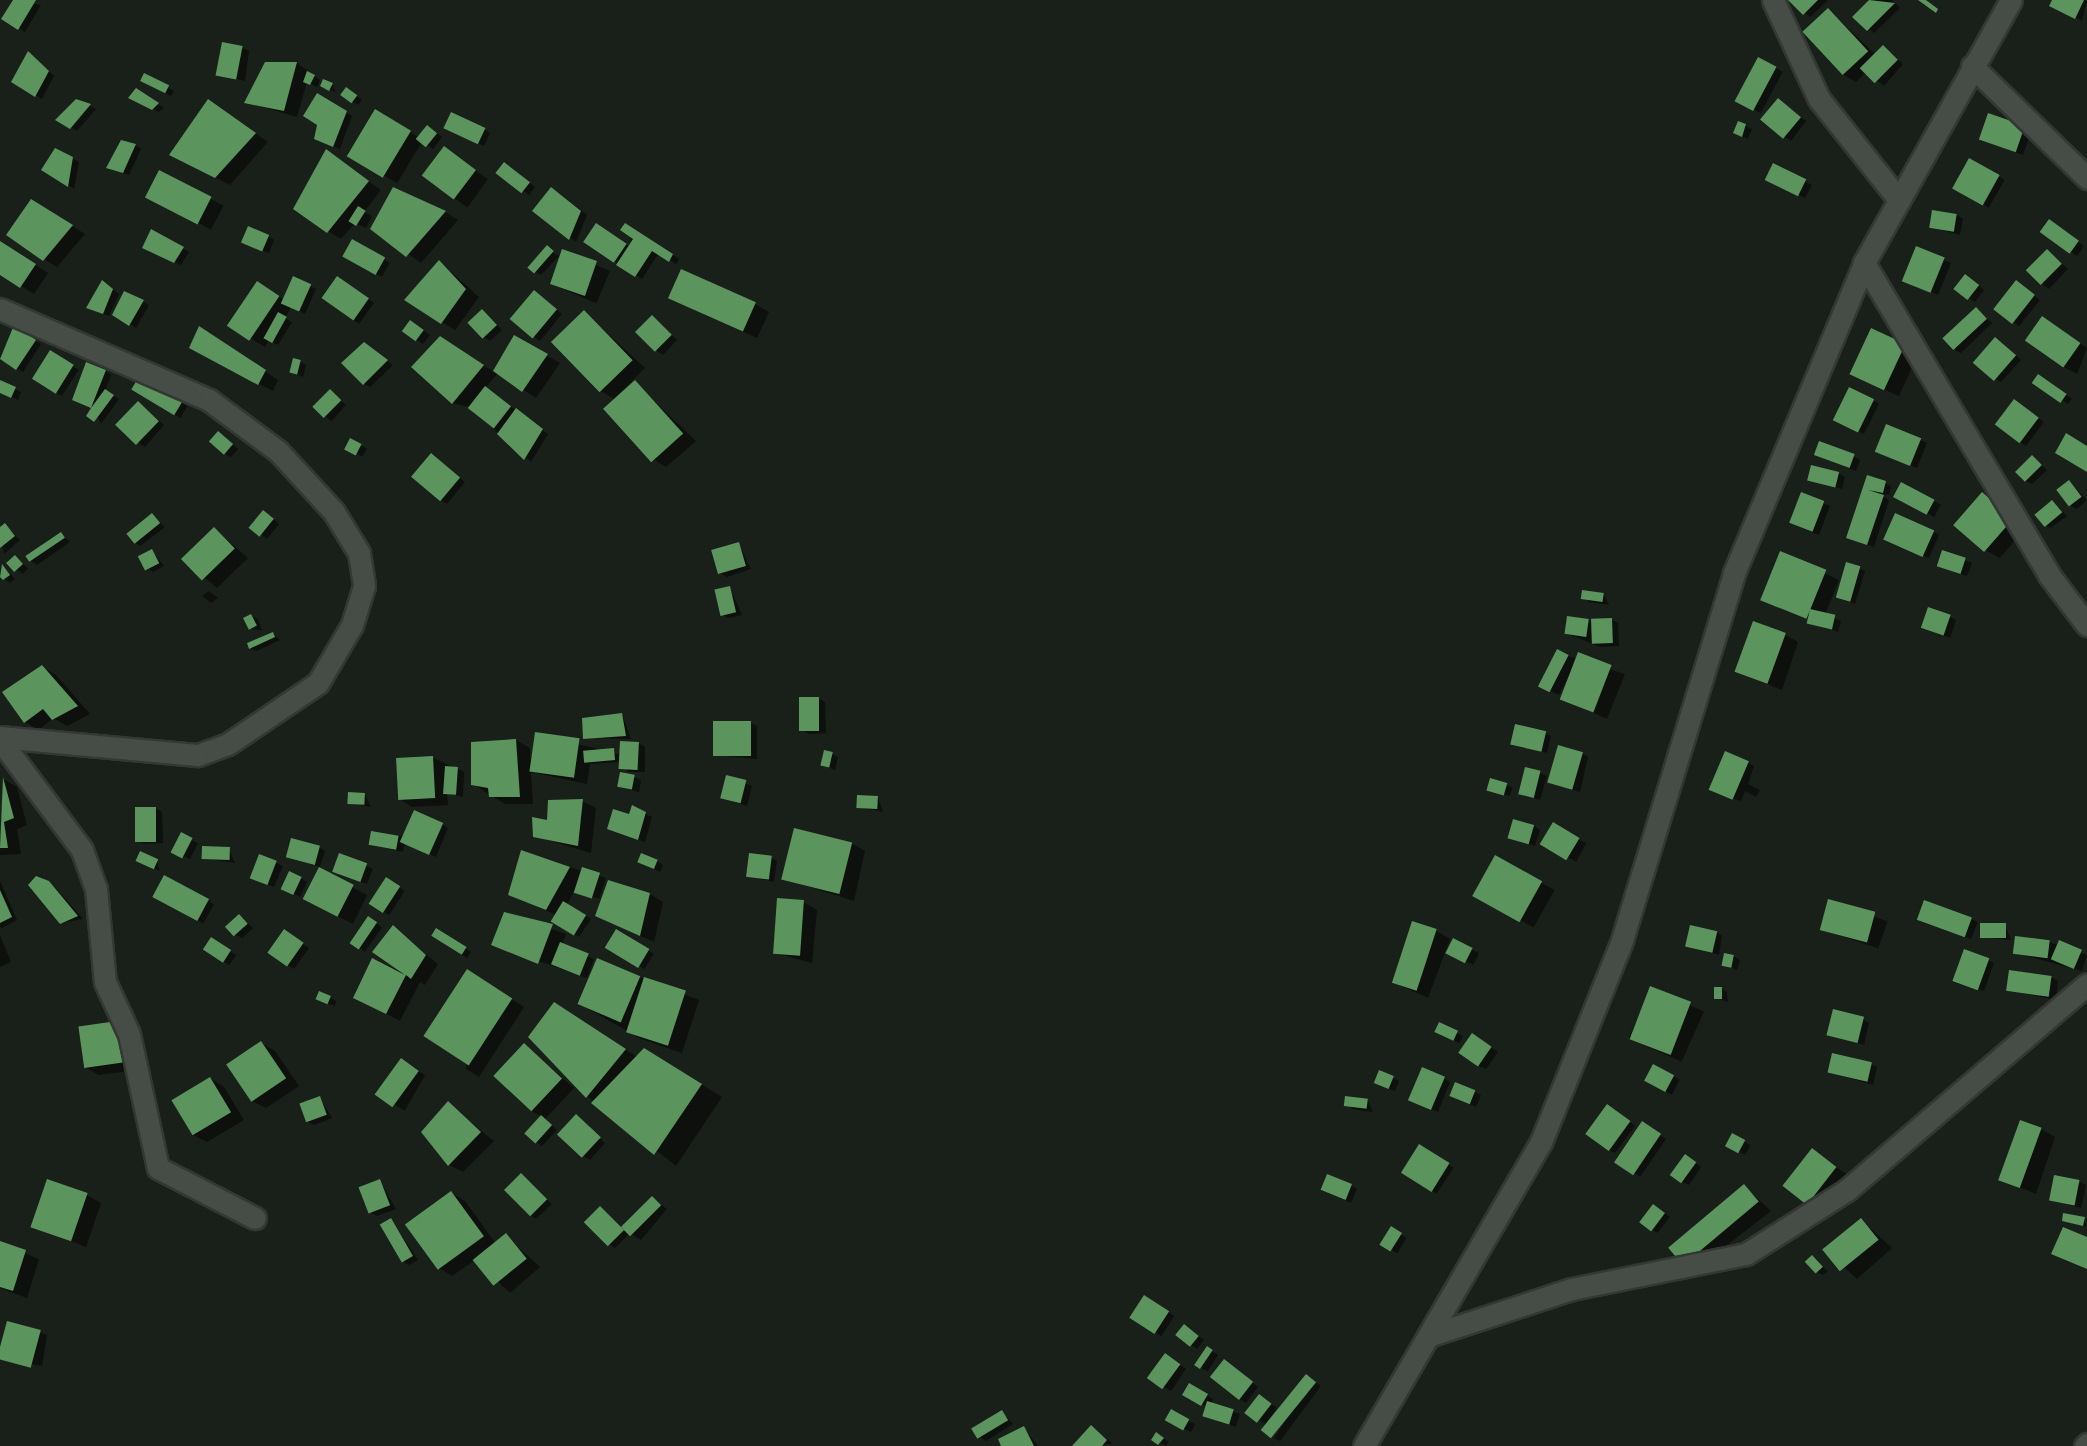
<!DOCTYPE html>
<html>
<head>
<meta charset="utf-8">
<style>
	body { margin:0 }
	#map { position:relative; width:2087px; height:1446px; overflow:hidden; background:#191f19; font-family:"Exo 2",sans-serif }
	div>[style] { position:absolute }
	.shadow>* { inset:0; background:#0007; transform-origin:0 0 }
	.building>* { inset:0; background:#5b945d; transform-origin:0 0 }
	.roads { filter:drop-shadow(2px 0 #343834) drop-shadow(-2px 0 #343834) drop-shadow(0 2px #343834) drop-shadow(0 -2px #343834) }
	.street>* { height:21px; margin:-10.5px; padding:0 10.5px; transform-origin:10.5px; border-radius:10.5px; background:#464c46 }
	.secondary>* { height:21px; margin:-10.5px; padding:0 10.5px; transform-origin:10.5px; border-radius:10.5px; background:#464c46 }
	span { translate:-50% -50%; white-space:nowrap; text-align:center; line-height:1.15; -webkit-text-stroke:7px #060806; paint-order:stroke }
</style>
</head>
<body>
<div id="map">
	<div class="shadow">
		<i style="clip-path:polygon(15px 0,41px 5px,25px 32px,4px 18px)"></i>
		<i style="clip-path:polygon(1791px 0,1828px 0,1810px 17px)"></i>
		<i style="clip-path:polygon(1871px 0,1892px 0,1900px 8px,1874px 33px,1855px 17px)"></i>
		<i style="clip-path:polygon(2054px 0,2087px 0,2082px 21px,2051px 5px)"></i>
		<i style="clip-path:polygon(1829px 10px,1876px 55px,1889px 51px,1903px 64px,1884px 86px,1866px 72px,1856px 82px,1842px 74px)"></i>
		<i style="clip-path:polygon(243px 48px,249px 51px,245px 81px,219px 75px)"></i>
		<i style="clip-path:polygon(29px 53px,54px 76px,42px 99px,13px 81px)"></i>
		<i style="left:1759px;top:59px;width:27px;height:47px;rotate:28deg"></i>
		<i style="clip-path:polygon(297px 63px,320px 80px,317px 87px,307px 82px,297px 117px,246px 102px,266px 64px)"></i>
		<i style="clip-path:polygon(144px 75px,174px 91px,171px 96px,141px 81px)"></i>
		<i style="clip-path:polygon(332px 84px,336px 93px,322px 85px)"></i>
		<i style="clip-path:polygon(136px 90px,164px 108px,159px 112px,136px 101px)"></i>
		<i style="clip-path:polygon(353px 93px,362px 100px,358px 105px,343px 95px)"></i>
		<i style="clip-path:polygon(318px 96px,352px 116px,340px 149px,322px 142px)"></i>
		<i style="clip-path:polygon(77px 101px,96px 109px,77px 131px,58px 120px)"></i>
		<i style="clip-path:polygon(209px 101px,268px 142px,230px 185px,185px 162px)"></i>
		<i style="clip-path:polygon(1784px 104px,1806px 121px,1791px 141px,1785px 137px)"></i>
		<i style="clip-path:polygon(376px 111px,420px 138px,434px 131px,442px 137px,433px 149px,422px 142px,397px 183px,347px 154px)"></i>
		<i style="clip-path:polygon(1739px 123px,1752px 129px,1748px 139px,1741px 136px)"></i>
		<i style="clip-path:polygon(2025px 128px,2031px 132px,2023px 155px,1987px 142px)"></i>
		<i style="clip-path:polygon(484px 129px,490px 133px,484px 146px,452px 132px)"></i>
		<i style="clip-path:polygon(135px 145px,141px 149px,129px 175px,108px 167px)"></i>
		<i style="left:445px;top:148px;width:53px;height:35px;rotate:36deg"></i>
		<i style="clip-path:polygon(327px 152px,381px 190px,364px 212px,372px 216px,366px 228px,355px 223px,341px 239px,328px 231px)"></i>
		<i style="clip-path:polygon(72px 158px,79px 162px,74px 189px,43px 170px)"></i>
		<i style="left:1970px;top:160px;width:40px;height:32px;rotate:30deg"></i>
		<i style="clip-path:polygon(1773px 166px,1812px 185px,1805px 198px,1773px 183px)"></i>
		<i style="clip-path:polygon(511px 168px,535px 187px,529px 195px,523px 191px)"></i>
		<i style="left:160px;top:172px;width:72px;height:27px;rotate:28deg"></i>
		<i style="clip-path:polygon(558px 192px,587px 215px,576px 242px,534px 210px)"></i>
		<i style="clip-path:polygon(45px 209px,85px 234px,57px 267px,44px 259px)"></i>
		<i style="clip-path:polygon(445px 212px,458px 220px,421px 263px,372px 228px)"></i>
		<i style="clip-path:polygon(1957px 215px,1963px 219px,1960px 235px,1931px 227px)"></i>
		<i style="clip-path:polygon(2056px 225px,2084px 246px,2077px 256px,2042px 232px)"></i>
		<i style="clip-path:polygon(632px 228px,679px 259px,676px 264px,659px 253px,642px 279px,615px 262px,603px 229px,630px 247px)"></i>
		<i style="clip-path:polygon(152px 232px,189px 252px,181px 265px,150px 250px)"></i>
		<i style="clip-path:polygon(268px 236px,274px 240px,269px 253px,250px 246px)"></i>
		<i style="clip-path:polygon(0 242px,48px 273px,34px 294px,0 273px)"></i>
		<i style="left:352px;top:242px;width:43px;height:16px;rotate:29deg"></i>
		<i style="clip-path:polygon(546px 248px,559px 256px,541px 275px,535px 272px)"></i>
		<i style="clip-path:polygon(1917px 249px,1951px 263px,1938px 295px,1911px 284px)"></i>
		<i style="left:563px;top:251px;width:51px;height:35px;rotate:23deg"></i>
		<i style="clip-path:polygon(2047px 251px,2068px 269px,2049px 289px,2043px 285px)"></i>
		<i style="clip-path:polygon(440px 262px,479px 297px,455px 330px,442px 322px)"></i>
		<i style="clip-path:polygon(294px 278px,316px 289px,305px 314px,291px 307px,285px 318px,292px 322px,278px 345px,269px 340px,265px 347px,230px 326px,271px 291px,284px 300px)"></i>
		<i style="clip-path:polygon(1972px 280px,1984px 290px,1975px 302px,1956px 289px)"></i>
		<i style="clip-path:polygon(344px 281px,374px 303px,359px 324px,353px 320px)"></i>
		<i style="clip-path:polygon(108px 286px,119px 294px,109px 316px,94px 311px)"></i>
		<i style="clip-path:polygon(2022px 286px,2040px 300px,2019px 326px,2013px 322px)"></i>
		<i style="clip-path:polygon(125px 294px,149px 305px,136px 328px,114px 314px)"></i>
		<i style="clip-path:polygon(541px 296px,562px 314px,540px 341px,534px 337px)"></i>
		<i style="clip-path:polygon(755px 304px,769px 312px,757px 338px,684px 305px)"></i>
		<i style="clip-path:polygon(1976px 309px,1992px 323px,1961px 353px,1955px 350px)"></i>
		<i style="clip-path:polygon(483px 311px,502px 330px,490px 341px,484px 337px)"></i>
		<i style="clip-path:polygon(584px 312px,645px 368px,614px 399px,601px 391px)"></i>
		<i style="clip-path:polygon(652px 317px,677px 340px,663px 355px,657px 351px)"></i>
		<i style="clip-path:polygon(417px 326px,430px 335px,423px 344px,404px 331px)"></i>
		<i style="clip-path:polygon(2056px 326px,2087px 348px,2077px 374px,2064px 367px)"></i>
		<i style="clip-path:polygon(14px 328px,41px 344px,23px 372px,0 357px)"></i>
		<i style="clip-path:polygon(1871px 330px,1918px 354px,1899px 396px,1865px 381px)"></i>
		<i style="clip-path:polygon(213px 336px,278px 380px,273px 391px,205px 355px)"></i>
		<i style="clip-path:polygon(515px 338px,560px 363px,536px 398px,498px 373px,485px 388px,548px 434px,531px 462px,469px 407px,453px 403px,454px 346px,494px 372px)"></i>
		<i style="clip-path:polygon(2001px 342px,2021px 360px,2001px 382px,1995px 379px)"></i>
		<i style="clip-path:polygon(371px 348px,393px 365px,370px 387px,364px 384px)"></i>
		<i style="left:51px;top:352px;width:33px;height:31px;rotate:33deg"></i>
		<i style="clip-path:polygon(300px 362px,306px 365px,303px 377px,292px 372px)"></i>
		<i style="clip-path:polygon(105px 371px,111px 375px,105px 391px,119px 399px,101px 424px,93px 408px,80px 403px)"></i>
		<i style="left:141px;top:377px;width:55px;height:14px;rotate:32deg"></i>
		<i style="clip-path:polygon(2045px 380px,2072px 399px,2068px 404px,2035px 382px)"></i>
		<i style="clip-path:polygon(0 382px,21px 392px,18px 400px,0 392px)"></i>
		<i style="clip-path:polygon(635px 383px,696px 441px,666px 467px,653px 459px)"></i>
		<i style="left:330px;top:391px;width:21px;height:22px;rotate:41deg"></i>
		<i style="clip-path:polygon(1873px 400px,1879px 404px,1864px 434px,1835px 419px)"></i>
		<i style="clip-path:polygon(138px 403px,164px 425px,145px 447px,139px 443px)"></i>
		<i style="clip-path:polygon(2021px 405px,2044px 422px,2026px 446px,2020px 442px)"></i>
		<i style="clip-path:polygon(1887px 426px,1927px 443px,1917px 468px,1883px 455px)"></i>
		<i style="clip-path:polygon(224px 437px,238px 449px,231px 457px,225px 454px)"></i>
		<i style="left:351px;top:440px;width:18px;height:9px;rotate:29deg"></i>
		<i style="clip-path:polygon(432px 455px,465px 482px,447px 504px,441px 500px)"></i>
		<i style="clip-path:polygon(1854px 456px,1860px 460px,1856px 471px,1822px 458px)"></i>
		<i style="clip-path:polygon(2032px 457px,2047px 470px,2032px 484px,2026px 481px)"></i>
		<i style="clip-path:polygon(1838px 473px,1845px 477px,1842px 489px,1810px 480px)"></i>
		<i style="clip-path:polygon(1868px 477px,1891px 486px,1889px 495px,1879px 494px,1889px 500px,1874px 547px,1854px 540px)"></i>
		<i style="clip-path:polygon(2070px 483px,2087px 500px,2077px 509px,2071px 506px)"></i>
		<i style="left:1902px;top:484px;width:44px;height:14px;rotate:28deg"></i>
		<i style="clip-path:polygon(1802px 494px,1830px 506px,1819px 535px,1797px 526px)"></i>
		<i style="clip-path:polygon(1982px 495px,2026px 527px,2000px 558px,1987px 551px)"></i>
		<i style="clip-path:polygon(2053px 502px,2067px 516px,2050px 528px,2044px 525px)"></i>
		<i style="clip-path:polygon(152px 515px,165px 527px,140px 546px,134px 542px)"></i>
		<i style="clip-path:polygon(269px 515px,279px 524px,267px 539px,251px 527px)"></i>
		<i style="clip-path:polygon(5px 525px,20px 540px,4px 554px,0 530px)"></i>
		<i style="clip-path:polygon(214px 529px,248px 558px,217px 588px,183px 559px)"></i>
		<i style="clip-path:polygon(1933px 531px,1939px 535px,1929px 558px,1892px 543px)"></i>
		<i style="clip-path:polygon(61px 534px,70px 542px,37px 565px,31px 561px)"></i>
		<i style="clip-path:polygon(739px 544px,751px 569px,727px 577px,720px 573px)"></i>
		<i style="clip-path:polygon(152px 551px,164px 566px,153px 572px,147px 568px)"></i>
		<i style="clip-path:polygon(1943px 552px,1972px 563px,1967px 576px,1946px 569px)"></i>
		<i style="clip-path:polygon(1781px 553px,1839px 580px,1825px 615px,1841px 621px,1838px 632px,1763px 599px)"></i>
		<i style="left:15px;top:557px;width:17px;height:8px;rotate:40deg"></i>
		<i style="clip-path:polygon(2px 566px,15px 579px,10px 583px,0 574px)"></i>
		<i style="clip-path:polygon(1859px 568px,1865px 571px,1855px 604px,1844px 600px)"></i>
		<i style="clip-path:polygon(730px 588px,742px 615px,728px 618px,722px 614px)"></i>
		<i style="clip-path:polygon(209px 591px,218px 598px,211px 603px,202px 596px)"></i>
		<i style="clip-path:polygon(1583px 592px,1604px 595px,1609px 605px,1589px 602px)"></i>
		<i style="clip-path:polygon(251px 616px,258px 619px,262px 630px,249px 629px)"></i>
		<i style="clip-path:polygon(1950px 617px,1956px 620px,1950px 638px,1929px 630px)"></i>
		<i style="clip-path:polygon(1612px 620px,1618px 623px,1619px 646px,1600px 647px,1566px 633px,1588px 621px)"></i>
		<i style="clip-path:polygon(273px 634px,280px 640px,257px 651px,250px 648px)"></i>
		<i style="clip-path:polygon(1785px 635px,1798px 642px,1782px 690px,1737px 671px)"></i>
		<i style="clip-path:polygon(1568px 656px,1625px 674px,1607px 719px,1563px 699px,1576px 662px,1559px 695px,1547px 689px)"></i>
		<i style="clip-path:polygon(42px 667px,56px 675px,90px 714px,67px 726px,53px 718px,39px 730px,25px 722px)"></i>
		<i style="clip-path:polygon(818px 698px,825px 702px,826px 733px,809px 734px,803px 730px)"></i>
		<i style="clip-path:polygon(622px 714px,631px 739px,585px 738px)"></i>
		<i style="clip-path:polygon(750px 723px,757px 726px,757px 759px,715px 755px)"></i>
		<i style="clip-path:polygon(1545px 733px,1551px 736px,1547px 753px,1512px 743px)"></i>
		<i style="clip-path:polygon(537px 734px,622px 755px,639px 743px,645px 747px,645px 772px,628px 772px,622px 762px,590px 764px,587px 784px,531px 772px,533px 804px,505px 804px,473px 784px,516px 740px,530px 748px,530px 760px)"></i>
		<i style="clip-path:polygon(1582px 753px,1588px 757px,1580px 792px,1551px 783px)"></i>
		<i style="clip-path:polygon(832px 754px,838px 757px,835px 770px,822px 765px)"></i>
		<i style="clip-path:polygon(433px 758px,464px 772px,463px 797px,447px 793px,448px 805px,412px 807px,399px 799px)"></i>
		<i style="clip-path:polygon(1748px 763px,1754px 766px,1748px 784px,1760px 790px,1756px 797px,1745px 791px,1741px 801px,1718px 793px)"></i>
		<i style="clip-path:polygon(1540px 773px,1547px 776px,1540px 800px,1520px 793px)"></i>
		<i style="clip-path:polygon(634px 777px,641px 780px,639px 792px,620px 787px)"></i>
		<i style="clip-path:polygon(727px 777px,752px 786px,747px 806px,722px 798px)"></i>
		<i style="clip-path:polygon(3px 779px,17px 787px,27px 825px,17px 829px,21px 854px,0 855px)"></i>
		<i style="left:1491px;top:780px;width:23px;height:9px;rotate:20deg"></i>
		<i style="clip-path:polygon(365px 794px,371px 807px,349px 803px)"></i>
		<i style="clip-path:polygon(878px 798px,883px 812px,858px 807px)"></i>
		<i style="clip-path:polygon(582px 801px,596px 808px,591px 853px,534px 836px)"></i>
		<i style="clip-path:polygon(155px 808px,162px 812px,163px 843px,145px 844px,138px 841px)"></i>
		<i style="clip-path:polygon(633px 808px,652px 817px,645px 842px,615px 831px)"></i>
		<i style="clip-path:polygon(442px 824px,448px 828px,436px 857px,405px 843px,403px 852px,371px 845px)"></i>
		<i style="left:1553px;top:825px;width:38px;height:21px;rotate:29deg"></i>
		<i style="clip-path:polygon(1534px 826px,1540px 830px,1535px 846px,1510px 837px)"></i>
		<i style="left:182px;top:835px;width:18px;height:18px;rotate:27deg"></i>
		<i style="clip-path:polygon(851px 843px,865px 851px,854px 901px,785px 879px)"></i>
		<i style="clip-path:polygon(319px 847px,325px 851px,320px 867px,294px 859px)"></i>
		<i style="clip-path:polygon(229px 849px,235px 863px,204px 858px)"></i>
		<i style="clip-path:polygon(523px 853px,606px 878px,599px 899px,575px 890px,567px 904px,591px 919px,579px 937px,552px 921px,556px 915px,510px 894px)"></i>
		<i style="clip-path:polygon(340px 855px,373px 869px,367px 884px,341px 875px)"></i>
		<i style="clip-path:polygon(260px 856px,283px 866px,274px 887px,258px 881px)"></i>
		<i style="left:1495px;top:857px;width:68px;height:43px;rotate:29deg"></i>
		<i style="clip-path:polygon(771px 858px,777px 861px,774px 882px,747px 876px)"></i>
		<i style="clip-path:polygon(157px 861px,160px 871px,144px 864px)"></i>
		<i style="clip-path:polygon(639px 861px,657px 861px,663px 865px,660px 872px)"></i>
		<i style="clip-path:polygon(320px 870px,367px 895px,353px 924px,318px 906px)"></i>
		<i style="left:165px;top:877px;width:56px;height:22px;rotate:29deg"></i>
		<i style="clip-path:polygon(301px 878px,307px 882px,300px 897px,283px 888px)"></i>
		<i style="left:386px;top:879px;width:22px;height:29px;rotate:32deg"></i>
		<i style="clip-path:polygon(0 881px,17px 920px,2px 928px,0 927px)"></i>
		<i style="clip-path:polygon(48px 882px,55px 887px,83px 919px,61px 923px)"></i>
		<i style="clip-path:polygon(650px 894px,663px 902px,654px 942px,597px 916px)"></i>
		<i style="left:1829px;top:901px;width:62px;height:29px;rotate:19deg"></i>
		<i style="clip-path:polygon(803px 902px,817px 910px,812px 963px,775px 953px)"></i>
		<i style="clip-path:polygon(505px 914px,566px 934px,562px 945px,594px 959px,587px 978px,493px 945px)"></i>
		<i style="clip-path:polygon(239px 916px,253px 928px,242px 938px,236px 935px)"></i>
		<i style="left:369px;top:918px;width:16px;height:30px;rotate:35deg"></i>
		<i style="clip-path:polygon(1971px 919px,1978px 922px,1971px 939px,1925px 923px)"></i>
		<i style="clip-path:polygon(2005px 925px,2011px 940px,1981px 937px)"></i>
		<i style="clip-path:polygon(393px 928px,438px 964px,425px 985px,420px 982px,400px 1021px,369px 1005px,373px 961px,407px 974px)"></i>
		<i style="left:616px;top:931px;width:44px;height:18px;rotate:31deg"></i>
		<i style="clip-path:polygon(1436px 931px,1450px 939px,1428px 998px,1393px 982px)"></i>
		<i style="clip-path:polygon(1716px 932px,1722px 936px,1719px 955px,1688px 946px)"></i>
		<i style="clip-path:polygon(443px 933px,471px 952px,467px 958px,433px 936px)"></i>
		<i style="clip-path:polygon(0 935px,11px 962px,0 967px)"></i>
		<i style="clip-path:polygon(290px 935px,309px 948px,294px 969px,269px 953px)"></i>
		<i style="left:212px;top:939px;width:29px;height:12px;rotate:34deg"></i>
		<i style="left:1454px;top:941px;width:28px;height:13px;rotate:26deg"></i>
		<i style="clip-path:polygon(2049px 942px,2087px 955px,2082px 971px,2015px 953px)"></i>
		<i style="clip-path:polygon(1733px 956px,1740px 960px,1737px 970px,1724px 965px)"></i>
		<i style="clip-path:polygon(1988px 960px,1994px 963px,1984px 991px,1962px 983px)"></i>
		<i style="clip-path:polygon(639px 977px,699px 1000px,682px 1053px,641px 1039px,580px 1004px)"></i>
		<i style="clip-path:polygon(2051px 977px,2058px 981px,2056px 1000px,2008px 990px)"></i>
		<i style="clip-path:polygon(481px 979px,524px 1007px,479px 1077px,466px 1069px)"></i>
		<i style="left:1651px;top:988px;width:58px;height:55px;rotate:24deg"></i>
		<i style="clip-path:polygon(1721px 989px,1727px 992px,1728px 1002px,1716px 998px)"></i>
		<i style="clip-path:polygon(330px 997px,336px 1001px,335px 1006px,323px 1002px)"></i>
		<i style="clip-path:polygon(568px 1012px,637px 1057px,665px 1062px,722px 1097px,676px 1166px,587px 1096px)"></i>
		<i style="clip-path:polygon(1863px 1019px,1869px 1023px,1864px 1045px,1829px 1034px)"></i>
		<i style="clip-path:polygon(116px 1022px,136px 1070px,99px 1075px,85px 1067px)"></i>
		<i style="left:1440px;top:1024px;width:26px;height:8px;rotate:28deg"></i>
		<i style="clip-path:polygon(1479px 1039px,1498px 1052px,1486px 1069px,1479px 1066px)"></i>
		<i style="clip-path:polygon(261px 1043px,275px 1051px,299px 1086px,266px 1108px,252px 1101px)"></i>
		<i style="clip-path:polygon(524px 1045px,574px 1088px,545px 1119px,557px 1130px,542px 1146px,536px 1142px,542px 1117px,532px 1111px)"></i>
		<i style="left:401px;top:1061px;width:28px;height:41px;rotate:30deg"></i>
		<i style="clip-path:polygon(1871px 1064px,1877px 1067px,1873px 1085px,1830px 1072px)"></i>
		<i style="left:1653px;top:1066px;width:30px;height:17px;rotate:27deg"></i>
		<i style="clip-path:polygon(1393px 1078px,1399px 1081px,1395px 1091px,1382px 1086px)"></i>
		<i style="clip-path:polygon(1444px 1078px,1450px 1082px,1438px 1112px,1417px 1103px)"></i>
		<i style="clip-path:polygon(211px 1079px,224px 1087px,244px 1120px,207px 1142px,193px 1135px)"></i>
		<i style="clip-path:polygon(1456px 1084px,1481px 1095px,1476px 1107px,1457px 1099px)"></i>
		<i style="clip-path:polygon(320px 1098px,332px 1118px,314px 1125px,308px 1122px)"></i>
		<i style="clip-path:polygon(1347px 1098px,1368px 1101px,1373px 1112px,1352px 1109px)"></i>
		<i style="clip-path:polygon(448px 1104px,494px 1141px,463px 1172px,449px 1165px)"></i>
		<i style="clip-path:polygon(1614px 1109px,1635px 1126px,1615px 1153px,1609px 1150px)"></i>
		<i style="clip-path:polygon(581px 1121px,605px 1143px,590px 1160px,584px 1156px)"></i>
		<i style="clip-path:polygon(1648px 1127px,1666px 1139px,1640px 1177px,1616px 1161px)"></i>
		<i style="clip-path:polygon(2041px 1129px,2055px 1137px,2036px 1194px,2003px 1180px)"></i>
		<i style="left:1732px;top:1135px;width:21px;height:11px;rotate:29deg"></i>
		<i style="left:1420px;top:1146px;width:40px;height:31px;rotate:33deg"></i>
		<i style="clip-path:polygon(1812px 1150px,1849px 1176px,1821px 1212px,1807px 1204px)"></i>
		<i style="clip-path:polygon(1692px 1160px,1701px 1167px,1689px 1185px,1683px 1182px)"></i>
		<i style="clip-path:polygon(522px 1175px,552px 1204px,536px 1219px,530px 1215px)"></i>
		<i style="clip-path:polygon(380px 1181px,396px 1209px,377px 1216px,371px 1213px)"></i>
		<i style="clip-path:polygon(2080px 1182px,2086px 1185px,2081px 1208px,2051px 1200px)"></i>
		<i style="clip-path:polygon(1351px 1185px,1357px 1189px,1351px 1203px,1329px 1193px)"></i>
		<i style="clip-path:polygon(1744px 1186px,1771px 1211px,1695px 1270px,1682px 1262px)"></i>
		<i style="clip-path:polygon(451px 1193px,465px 1201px,496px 1244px,506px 1236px,540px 1267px,510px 1293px,475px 1260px,452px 1276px,439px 1268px)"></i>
		<i style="clip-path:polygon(87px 1195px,101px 1203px,86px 1247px,33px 1226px)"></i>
		<i style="clip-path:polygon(652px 1198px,667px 1209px,641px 1240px,630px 1233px,615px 1248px,609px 1244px,600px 1208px,626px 1231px)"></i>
		<i style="clip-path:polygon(1660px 1209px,1670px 1217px,1657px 1233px,1651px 1229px)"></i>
		<i style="clip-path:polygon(2084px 1219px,2087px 1227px,2063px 1220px)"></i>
		<i style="clip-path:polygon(391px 1220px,418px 1260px,409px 1265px,403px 1261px)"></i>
		<i style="clip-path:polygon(1861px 1220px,1892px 1248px,1857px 1279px,1826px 1251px)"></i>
		<i style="left:1392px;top:1229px;width:17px;height:18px;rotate:31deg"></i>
		<i style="clip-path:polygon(0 1243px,39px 1259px,27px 1298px,0 1288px)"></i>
		<i style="clip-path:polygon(1812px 1258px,1828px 1271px,1823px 1275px,1817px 1272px)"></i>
		<i style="left:1145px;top:1297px;width:35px;height:24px;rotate:33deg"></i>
		<i style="clip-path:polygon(8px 1323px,47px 1335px,42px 1366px,0 1358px)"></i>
		<i style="clip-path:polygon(1191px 1330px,1204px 1340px,1197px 1349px,1191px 1345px)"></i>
		<i style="left:1207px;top:1348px;width:13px;height:20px;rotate:32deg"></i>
		<i style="clip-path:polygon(1172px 1359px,1186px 1369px,1171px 1391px,1151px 1379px)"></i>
		<i style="clip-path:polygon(1230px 1365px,1258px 1387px,1246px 1403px,1240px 1399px)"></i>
		<i style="clip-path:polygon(1312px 1380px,1321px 1386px,1280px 1441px,1274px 1438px)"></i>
		<i style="clip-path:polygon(1190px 1385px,1213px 1399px,1210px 1404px,1240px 1414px,1236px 1427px,1204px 1416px,1207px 1407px,1185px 1394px)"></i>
		<i style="clip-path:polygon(1266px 1400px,1277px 1408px,1266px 1424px,1260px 1421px)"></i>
		<i style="clip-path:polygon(1002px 1412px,1013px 1424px,986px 1441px,980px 1437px)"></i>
		<i style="left:1171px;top:1412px;width:27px;height:9px;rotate:27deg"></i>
		<i style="clip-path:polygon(1091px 1427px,1097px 1431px,1113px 1444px,1074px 1446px)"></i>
		<i style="clip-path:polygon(1024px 1428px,1038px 1446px,1003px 1446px)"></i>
		<i style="clip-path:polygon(1157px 1434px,1169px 1442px,1166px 1446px,1153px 1439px)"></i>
	</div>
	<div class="building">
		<i style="clip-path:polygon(13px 0,36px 0,18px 30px,1px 19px)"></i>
		<i style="clip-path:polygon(1788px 0,1818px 0,1803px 15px)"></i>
		<i style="clip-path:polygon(1869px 0,1895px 3px,1867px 31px,1852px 17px)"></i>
		<i style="clip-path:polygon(1918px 0,1926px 0,1938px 9px,1936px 13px)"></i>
		<i style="clip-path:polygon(2052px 0,2084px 0,2075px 19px,2049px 6px)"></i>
		<i style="left:1828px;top:8px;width:59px;height:35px;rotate:47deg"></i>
		<i style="left:222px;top:42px;width:21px;height:34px;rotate:11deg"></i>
		<i style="left:1883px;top:45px;width:21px;height:33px;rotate:45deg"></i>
		<i style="clip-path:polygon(28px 51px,49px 71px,35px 97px,11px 82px)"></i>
		<i style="left:1758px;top:57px;width:21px;height:50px;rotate:28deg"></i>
		<i style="clip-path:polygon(265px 62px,297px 62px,284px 111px,244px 103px)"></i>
		<i style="clip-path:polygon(307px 71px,315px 75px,310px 85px,303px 82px)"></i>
		<i style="left:144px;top:73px;width:28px;height:9px;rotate:26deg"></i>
		<i style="clip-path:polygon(323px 79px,333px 83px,329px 91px,320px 86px)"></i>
		<i style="left:346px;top:87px;width:14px;height:10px;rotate:36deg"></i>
		<i style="clip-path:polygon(136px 88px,159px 103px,152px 110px,128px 98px)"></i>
		<i style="clip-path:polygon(317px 93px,347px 111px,333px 147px,314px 139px,317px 125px,303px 116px)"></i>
		<i style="left:1778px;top:98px;width:30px;height:28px;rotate:40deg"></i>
		<i style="clip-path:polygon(76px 99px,91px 104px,70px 129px,55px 120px)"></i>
		<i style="clip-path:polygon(208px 99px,256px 133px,215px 178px,169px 155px)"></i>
		<i style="left:375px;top:109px;width:42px;height:55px;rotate:31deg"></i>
		<i style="left:451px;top:112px;width:38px;height:18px;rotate:25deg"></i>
		<i style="left:1988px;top:113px;width:39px;height:28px;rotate:19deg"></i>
		<i style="clip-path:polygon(1738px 121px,1746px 124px,1742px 137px,1733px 133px)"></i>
		<i style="left:427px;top:125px;width:13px;height:18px;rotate:39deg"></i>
		<i style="clip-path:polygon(121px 140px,136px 144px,123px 173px,106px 168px)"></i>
		<i style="left:444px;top:146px;width:40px;height:37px;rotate:37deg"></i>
		<i style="clip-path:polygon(55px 148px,73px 157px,68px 187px,41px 170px)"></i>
		<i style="clip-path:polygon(326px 149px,369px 181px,327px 233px,293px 209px)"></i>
		<i style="left:1969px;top:158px;width:35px;height:35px;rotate:29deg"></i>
		<i style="left:504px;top:162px;width:33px;height:14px;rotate:38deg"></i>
		<i style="left:1773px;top:163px;width:37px;height:19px;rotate:26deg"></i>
		<i style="left:159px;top:170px;width:59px;height:31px;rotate:27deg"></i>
		<i style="clip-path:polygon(393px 187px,446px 211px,406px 257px,370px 229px)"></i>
		<i style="clip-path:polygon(551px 187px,581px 211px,569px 240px,532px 211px)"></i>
		<i style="clip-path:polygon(31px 199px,73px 225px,43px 261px,6px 235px)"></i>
		<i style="left:358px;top:206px;width:9px;height:18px;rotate:32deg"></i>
		<i style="left:1932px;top:210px;width:25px;height:18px;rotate:9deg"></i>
		<i style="left:2049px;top:219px;width:37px;height:16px;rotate:36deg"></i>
		<i style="left:596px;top:223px;width:37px;height:23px;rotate:34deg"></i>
		<i style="clip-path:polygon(625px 223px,673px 254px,669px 262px,652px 251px,635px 277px,616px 265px,633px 239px,620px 230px)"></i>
		<i style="left:248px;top:226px;width:23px;height:18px;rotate:23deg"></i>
		<i style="clip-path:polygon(151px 229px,184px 247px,174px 263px,142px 248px)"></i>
		<i style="left:352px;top:239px;width:38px;height:20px;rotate:29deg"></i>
		<i style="clip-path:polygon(0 241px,36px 264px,20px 288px,0 275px)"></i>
		<i style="left:547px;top:245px;width:9px;height:30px;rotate:41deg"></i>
		<i style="left:1916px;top:246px;width:31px;height:38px;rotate:22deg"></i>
		<i style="left:562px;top:249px;width:37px;height:37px;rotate:19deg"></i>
		<i style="left:2047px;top:249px;width:21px;height:30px;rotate:45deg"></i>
		<i style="clip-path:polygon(439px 260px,466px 289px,441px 324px,404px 300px)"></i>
		<i style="left:681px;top:269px;width:82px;height:32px;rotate:24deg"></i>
		<i style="left:1965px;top:274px;width:18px;height:19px;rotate:38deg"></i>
		<i style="left:293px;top:276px;width:20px;height:30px;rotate:24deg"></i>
		<i style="left:337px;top:276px;width:39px;height:27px;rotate:35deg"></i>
		<i style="clip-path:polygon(102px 280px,113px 289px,103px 314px,86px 308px)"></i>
		<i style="left:2016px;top:280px;width:24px;height:37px;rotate:38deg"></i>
		<i style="left:257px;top:281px;width:27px;height:54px;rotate:34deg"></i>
		<i style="left:534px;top:290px;width:30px;height:38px;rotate:40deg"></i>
		<i style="clip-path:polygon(124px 291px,144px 300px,129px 326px,112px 315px)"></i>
		<i style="left:1976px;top:307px;width:16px;height:46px;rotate:47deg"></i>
		<i style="left:482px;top:309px;width:22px;height:20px;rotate:47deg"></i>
		<i style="left:584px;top:310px;width:70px;height:46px;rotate:46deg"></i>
		<i style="left:278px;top:312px;width:10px;height:30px;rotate:29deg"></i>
		<i style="left:652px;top:315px;width:28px;height:24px;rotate:45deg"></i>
		<i style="left:2042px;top:316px;width:47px;height:30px;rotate:35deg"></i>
		<i style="left:410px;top:320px;width:17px;height:14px;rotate:36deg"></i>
		<i style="clip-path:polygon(14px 325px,36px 340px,16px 370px,0 359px)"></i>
		<i style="clip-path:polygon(199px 326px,266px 370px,258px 385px,189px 348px)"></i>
		<i style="left:1871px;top:328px;width:38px;height:51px;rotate:25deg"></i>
		<i style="clip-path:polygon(514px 335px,548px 354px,522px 392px,493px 371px)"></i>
		<i style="clip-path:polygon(440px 336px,484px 365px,452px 404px,411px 367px)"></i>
		<i style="left:1995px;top:337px;width:28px;height:34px;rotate:41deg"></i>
		<i style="clip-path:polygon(364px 342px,388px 360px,363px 385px,341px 363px)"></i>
		<i style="left:50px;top:350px;width:28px;height:34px;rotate:32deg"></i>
		<i style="left:293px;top:358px;width:8px;height:15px;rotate:14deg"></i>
		<i style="clip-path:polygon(86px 362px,106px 370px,91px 408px,105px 389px,114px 395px,94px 422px,86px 416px,91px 408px,72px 400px)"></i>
		<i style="left:2038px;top:374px;width:35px;height:11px;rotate:35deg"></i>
		<i style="left:140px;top:375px;width:50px;height:17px;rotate:31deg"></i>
		<i style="clip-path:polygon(0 380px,16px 387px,11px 398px,0 393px)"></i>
		<i style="left:635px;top:380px;width:72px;height:43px;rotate:48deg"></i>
		<i style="left:485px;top:386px;width:33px;height:28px;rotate:38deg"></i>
		<i style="left:1849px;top:387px;width:28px;height:37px;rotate:26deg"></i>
		<i style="left:330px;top:389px;width:16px;height:25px;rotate:45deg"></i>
		<i style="left:2014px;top:399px;width:31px;height:32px;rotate:37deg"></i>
		<i style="left:138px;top:401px;width:29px;height:33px;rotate:44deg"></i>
		<i style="clip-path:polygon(516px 408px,543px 429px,524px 460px,497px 434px)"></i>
		<i style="left:1886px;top:424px;width:38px;height:30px;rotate:22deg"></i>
		<i style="left:218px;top:431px;width:20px;height:14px;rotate:41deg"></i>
		<i style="clip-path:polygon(2066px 433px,2087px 446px,2087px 472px,2055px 453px)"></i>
		<i style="left:350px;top:438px;width:13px;height:13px;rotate:27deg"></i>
		<i style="left:1819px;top:441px;width:38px;height:15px;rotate:20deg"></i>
		<i style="left:431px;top:453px;width:38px;height:31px;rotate:40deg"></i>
		<i style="left:2032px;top:455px;width:14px;height:24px;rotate:45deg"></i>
		<i style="left:1811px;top:465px;width:29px;height:16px;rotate:14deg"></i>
		<i style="clip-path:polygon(1867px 475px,1886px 481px,1883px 493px,1868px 490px,1884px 495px,1867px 545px,1846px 538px)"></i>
		<i style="left:2069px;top:480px;width:21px;height:16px;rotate:53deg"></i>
		<i style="left:1901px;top:482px;width:38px;height:17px;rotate:28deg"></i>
		<i style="left:1801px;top:492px;width:25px;height:33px;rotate:21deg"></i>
		<i style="left:1982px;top:492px;width:41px;height:44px;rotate:41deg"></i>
		<i style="left:2052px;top:500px;width:16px;height:23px;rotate:50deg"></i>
		<i style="left:263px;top:510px;width:14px;height:23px;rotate:39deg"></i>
		<i style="left:152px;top:513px;width:13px;height:33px;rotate:51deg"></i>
		<i style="left:1895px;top:513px;width:43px;height:29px;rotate:24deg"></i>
		<i style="clip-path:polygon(5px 523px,15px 536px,0 548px,0 527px)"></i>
		<i style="left:214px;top:527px;width:30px;height:46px;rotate:46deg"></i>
		<i style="left:61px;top:532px;width:7px;height:43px;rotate:56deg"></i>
		<i style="left:739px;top:542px;width:25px;height:29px;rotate:74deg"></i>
		<i style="left:152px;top:549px;width:16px;height:16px;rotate:63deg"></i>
		<i style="left:1942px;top:550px;width:25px;height:17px;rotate:18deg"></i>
		<i style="left:1780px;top:551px;width:50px;height:53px;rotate:22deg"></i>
		<i style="left:15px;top:555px;width:12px;height:12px;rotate:48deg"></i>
		<i style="left:1846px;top:562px;width:15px;height:37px;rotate:16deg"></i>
		<i style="clip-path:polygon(2px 564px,10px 575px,3px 580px,0 577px)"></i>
		<i style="left:730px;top:586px;width:27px;height:16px;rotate:77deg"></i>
		<i style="left:1582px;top:590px;width:22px;height:9px;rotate:8deg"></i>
		<i style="left:1928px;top:607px;width:24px;height:22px;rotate:19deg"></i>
		<i style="left:1810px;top:609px;width:26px;height:15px;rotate:13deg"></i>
		<i style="left:251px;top:614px;width:13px;height:9px;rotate:63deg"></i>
		<i style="left:1567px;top:616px;width:22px;height:18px;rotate:8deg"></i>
		<i style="left:1612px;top:618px;width:25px;height:21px;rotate:88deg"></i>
		<i style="left:1753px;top:621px;width:35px;height:54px;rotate:20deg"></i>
		<i style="clip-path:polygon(273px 632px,275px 637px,249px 649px,247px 643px)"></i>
		<i style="left:1557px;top:649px;width:13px;height:42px;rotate:27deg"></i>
		<i style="left:1578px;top:652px;width:36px;height:51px;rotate:21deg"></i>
		<i style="clip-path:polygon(42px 665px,78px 706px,52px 720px,43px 709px,24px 723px,2px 692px)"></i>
		<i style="left:799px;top:697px;width:20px;height:34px"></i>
		<i style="clip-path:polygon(622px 713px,626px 736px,583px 739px,582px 718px)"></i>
		<i style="left:713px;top:721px;width:38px;height:35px"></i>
		<i style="left:1515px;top:724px;width:32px;height:21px;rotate:13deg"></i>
		<i style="left:535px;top:732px;width:45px;height:40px;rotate:8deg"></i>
		<i style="clip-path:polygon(516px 739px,520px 797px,489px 797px,488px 788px,471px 785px,471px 742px)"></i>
		<i style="left:620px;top:741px;width:19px;height:28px;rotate:3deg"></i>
		<i style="left:1558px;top:745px;width:26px;height:39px;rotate:16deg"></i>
		<i style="left:614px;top:748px;width:12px;height:31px;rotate:85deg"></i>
		<i style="left:824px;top:750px;width:9px;height:16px;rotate:13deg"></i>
		<i style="left:1725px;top:751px;width:26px;height:42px;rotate:23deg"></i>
		<i style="left:433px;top:756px;width:42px;height:37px;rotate:87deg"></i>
		<i style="left:445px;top:766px;width:13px;height:28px;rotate:4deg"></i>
		<i style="left:1525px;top:767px;width:16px;height:28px;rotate:14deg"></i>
		<i style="left:620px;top:772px;width:15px;height:15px;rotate:11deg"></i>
		<i style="left:726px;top:775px;width:21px;height:24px;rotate:14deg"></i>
		<i style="clip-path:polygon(3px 777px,14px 818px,4px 822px,8px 848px,0 848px)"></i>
		<i style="left:1490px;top:778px;width:18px;height:13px;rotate:16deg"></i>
		<i style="left:348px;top:792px;width:17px;height:12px;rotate:3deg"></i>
		<i style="left:857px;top:795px;width:21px;height:13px;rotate:3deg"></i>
		<i style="clip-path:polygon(583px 799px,578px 846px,533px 837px,532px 817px,547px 820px,548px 800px)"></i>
		<i style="clip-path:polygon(632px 805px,646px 812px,638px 840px,607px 829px,613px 809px,629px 814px)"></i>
		<i style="left:135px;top:807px;width:21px;height:35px"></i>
		<i style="left:414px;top:810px;width:32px;height:35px;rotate:24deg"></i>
		<i style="left:1513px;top:819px;width:22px;height:20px;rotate:16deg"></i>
		<i style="left:1553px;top:822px;width:31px;height:26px;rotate:31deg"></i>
		<i style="left:794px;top:828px;width:60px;height:53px;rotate:14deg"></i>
		<i style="left:371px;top:831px;width:28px;height:14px;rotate:10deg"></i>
		<i style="left:181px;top:832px;width:13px;height:23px;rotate:27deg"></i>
		<i style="left:291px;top:838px;width:30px;height:20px;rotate:15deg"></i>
		<i style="left:202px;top:846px;width:28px;height:13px;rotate:2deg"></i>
		<i style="clip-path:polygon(521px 850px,570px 867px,546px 910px,508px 895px)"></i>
		<i style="left:140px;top:851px;width:20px;height:11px;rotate:24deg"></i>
		<i style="left:339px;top:853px;width:30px;height:20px;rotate:20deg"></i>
		<i style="left:641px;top:853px;width:18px;height:10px;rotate:22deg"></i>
		<i style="left:749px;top:853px;width:23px;height:24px;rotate:7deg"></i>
		<i style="left:259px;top:854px;width:19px;height:26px;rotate:21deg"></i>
		<i style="left:1495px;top:855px;width:54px;height:47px;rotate:29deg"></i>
		<i style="left:319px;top:867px;width:39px;height:36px;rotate:27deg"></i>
		<i style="left:582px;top:867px;width:19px;height:27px;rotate:18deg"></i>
		<i style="left:289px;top:871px;width:14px;height:20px;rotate:25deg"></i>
		<i style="left:164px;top:875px;width:51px;height:25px;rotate:28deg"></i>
		<i style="clip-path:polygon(36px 876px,49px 881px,78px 916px,60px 924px,28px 885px)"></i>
		<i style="left:386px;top:877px;width:17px;height:32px;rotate:33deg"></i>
		<i style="clip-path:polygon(608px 880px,650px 893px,640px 936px,595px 916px)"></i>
		<i style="clip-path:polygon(0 890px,12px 917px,0 923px)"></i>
		<i style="left:777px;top:898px;width:27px;height:56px;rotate:4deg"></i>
		<i style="left:1828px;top:899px;width:49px;height:32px;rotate:15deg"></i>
		<i style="left:1924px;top:900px;width:51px;height:21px;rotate:20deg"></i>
		<i style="left:563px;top:901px;width:27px;height:24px;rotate:31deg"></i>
		<i style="clip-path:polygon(504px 912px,553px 924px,538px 964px,491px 945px)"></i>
		<i style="left:239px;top:914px;width:13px;height:19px;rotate:48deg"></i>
		<i style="left:368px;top:916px;width:11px;height:33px;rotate:34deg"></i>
		<i style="left:1412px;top:921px;width:26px;height:65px;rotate:18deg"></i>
		<i style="left:1980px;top:923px;width:26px;height:15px"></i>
		<i style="clip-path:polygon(393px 925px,426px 955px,411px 979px,406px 975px,386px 1014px,353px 998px,372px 958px,405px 975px,372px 952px)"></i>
		<i style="left:1690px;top:925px;width:28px;height:22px;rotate:13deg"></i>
		<i style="left:436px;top:928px;width:36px;height:9px;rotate:32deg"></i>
		<i style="left:284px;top:929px;width:24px;height:29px;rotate:35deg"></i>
		<i style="left:616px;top:929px;width:39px;height:22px;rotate:31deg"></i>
		<i style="left:2015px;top:936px;width:35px;height:18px;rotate:7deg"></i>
		<i style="left:211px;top:937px;width:24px;height:15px;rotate:33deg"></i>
		<i style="left:1453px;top:938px;width:22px;height:17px;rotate:27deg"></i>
		<i style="left:2059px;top:940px;width:25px;height:21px;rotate:23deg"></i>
		<i style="left:560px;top:942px;width:31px;height:24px;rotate:22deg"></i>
		<i style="left:1964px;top:949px;width:27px;height:34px;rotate:20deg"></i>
		<i style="left:1724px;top:953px;width:10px;height:13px;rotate:11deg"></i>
		<i style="left:597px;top:958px;width:47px;height:50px;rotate:23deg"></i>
		<i style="left:467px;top:969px;width:54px;height:80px;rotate:33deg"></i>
		<i style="left:2009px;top:970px;width:43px;height:21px;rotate:8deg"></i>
		<i style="left:644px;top:977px;width:44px;height:58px;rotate:18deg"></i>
		<i style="left:1650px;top:986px;width:44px;height:57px;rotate:21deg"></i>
		<i style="left:1714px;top:987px;width:8px;height:12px"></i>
		<i style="left:319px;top:991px;width:13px;height:9px;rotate:23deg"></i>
		<i style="clip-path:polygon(554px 1002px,626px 1049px,586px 1098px,528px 1037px)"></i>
		<i style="left:1833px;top:1009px;width:32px;height:27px;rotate:14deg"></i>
		<i style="left:117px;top:1021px;width:42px;height:39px;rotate:82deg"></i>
		<i style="left:1439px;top:1022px;width:21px;height:11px;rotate:25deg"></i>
		<i style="left:1472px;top:1033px;width:24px;height:24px;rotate:35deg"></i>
		<i style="left:261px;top:1041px;width:45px;height:42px;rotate:56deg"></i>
		<i style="left:524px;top:1043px;width:52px;height:45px;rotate:43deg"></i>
		<i style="clip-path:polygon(644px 1048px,702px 1084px,654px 1155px,591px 1103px)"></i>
		<i style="left:1832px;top:1053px;width:41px;height:20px;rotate:13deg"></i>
		<i style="left:401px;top:1058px;width:22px;height:45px;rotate:36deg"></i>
		<i style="left:1653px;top:1064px;width:24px;height:19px;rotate:28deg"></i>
		<i style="left:1422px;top:1067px;width:25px;height:36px;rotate:23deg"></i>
		<i style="left:1379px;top:1070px;width:16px;height:14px;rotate:22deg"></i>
		<i style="left:210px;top:1077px;width:41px;height:45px;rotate:59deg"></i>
		<i style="left:1455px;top:1082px;width:22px;height:15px;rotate:22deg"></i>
		<i style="left:320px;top:1096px;width:20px;height:22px;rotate:70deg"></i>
		<i style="left:1345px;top:1096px;width:23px;height:10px;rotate:7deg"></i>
		<i style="clip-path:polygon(448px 1101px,481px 1132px,448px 1166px,421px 1132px)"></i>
		<i style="left:1607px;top:1104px;width:29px;height:37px;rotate:36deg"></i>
		<i style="left:576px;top:1114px;width:34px;height:28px;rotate:43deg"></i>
		<i style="left:541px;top:1115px;width:15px;height:25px;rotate:42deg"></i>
		<i style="left:2020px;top:1120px;width:23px;height:64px;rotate:20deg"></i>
		<i style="left:1642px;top:1121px;width:23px;height:50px;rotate:34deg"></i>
		<i style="left:1732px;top:1133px;width:15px;height:15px;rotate:28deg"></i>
		<i style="left:1419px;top:1144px;width:36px;height:34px;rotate:32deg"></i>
		<i style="left:1812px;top:1148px;width:31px;height:48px;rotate:38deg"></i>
		<i style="left:1685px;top:1154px;width:14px;height:26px;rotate:36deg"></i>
		<i style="left:521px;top:1173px;width:37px;height:24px;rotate:45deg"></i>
		<i style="left:1327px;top:1174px;width:27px;height:17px;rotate:22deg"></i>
		<i style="left:2054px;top:1175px;width:26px;height:26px;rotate:11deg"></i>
		<i style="left:47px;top:1179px;width:43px;height:51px;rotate:19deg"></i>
		<i style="left:380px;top:1179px;width:28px;height:23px;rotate:69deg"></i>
		<i style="left:1744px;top:1184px;width:23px;height:99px;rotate:50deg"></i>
		<i style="left:451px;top:1191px;width:56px;height:57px;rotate:54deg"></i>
		<i style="left:652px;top:1196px;width:13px;height:44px;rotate:45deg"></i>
		<i style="left:1653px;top:1204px;width:15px;height:23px;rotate:37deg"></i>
		<i style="left:600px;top:1206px;width:34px;height:23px;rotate:45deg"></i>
		<i style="clip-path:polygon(2063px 1213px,2085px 1217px,2083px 1226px,2062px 1221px)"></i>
		<i style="left:391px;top:1218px;width:44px;height:13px;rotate:60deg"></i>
		<i style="left:1861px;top:1218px;width:28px;height:50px;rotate:51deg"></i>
		<i style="left:1391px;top:1226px;width:13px;height:22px;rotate:32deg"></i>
		<i style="clip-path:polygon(2063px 1227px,2087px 1237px,2087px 1269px,2051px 1254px)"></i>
		<i style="left:506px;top:1233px;width:33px;height:43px;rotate:51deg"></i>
		<i style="clip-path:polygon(0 1241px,26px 1250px,13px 1291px,0 1287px)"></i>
		<i style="left:1812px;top:1255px;width:16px;height:10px;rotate:47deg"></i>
		<i style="left:1144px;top:1295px;width:30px;height:27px;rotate:33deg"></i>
		<i style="left:7px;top:1321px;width:35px;height:39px;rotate:15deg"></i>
		<i style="left:1184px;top:1324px;width:19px;height:14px;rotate:39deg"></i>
		<i style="left:1207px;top:1346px;width:7px;height:23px;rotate:34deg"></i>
		<i style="left:1165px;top:1353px;width:19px;height:31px;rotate:36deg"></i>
		<i style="left:1224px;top:1359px;width:37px;height:23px;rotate:38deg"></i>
		<i style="left:1306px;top:1374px;width:13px;height:72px;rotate:39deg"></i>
		<i style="left:1189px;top:1383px;width:22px;height:14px;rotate:30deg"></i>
		<i style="left:1259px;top:1394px;width:16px;height:24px;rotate:38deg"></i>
		<i style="left:1207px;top:1401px;width:28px;height:16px;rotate:17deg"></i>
		<i style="left:1171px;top:1409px;width:21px;height:13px;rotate:29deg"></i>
		<i style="left:1002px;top:1410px;width:12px;height:36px;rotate:59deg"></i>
		<i style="clip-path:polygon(1091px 1425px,1107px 1440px,1102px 1446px,1072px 1446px)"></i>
		<i style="clip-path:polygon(1024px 1426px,1034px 1446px,1001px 1446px,998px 1439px)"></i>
		<i style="clip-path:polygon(1156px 1432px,1164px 1438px,1158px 1445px,1151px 1440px)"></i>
	</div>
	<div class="roads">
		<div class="street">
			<i style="left:1773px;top:0;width:109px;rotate:65.1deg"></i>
			<i style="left:1819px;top:99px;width:129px;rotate:51.6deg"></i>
			<i style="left:1972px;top:66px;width:161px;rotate:44.2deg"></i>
			<i style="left:1864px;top:263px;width:363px;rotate:59.3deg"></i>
			<i style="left:2049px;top:575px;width:63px;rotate:52.8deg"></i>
			<i style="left:0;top:309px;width:228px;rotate:23.5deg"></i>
			<i style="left:209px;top:400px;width:86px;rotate:36.5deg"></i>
			<i style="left:278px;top:451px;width:83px;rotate:47.4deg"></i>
			<i style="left:334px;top:512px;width:48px;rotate:58.6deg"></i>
			<i style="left:359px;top:553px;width:33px;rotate:81deg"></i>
			<i style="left:364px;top:586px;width:41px;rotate:107.1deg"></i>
			<i style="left:352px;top:625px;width:67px;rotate:120.4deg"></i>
			<i style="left:318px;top:683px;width:109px;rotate:145.9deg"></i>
			<i style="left:228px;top:744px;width:33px;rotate:160deg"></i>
			<i style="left:197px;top:755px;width:198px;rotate:-174.8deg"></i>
			<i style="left:0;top:740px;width:137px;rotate:53.3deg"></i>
			<i style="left:82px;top:850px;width:41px;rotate:70.3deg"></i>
			<i style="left:96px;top:889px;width:93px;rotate:84.5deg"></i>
			<i style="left:105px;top:982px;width:57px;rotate:65.2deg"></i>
			<i style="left:129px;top:1034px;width:137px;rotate:77.8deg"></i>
			<i style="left:158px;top:1168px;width:109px;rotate:27.3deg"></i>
			<i style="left:1428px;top:1336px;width:151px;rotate:-18.1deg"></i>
			<i style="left:1572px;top:1289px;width:177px;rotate:-11.4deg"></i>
			<i style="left:1746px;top:1254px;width:120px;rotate:-32.4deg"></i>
			<i style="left:1847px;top:1190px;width:316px;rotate:-40.6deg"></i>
			<i style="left:2085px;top:1446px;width:3px;rotate:-45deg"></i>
		</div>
		<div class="secondary">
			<i style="left:1364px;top:1446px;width:352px;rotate:-59.8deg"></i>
			<i style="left:1541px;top:1142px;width:218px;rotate:-68.1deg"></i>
			<i style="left:1622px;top:940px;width:384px;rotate:-73deg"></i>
			<i style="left:1734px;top:573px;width:336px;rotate:-67.2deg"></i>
			<i style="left:1864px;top:263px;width:301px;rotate:-60.8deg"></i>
		</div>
	</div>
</div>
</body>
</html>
